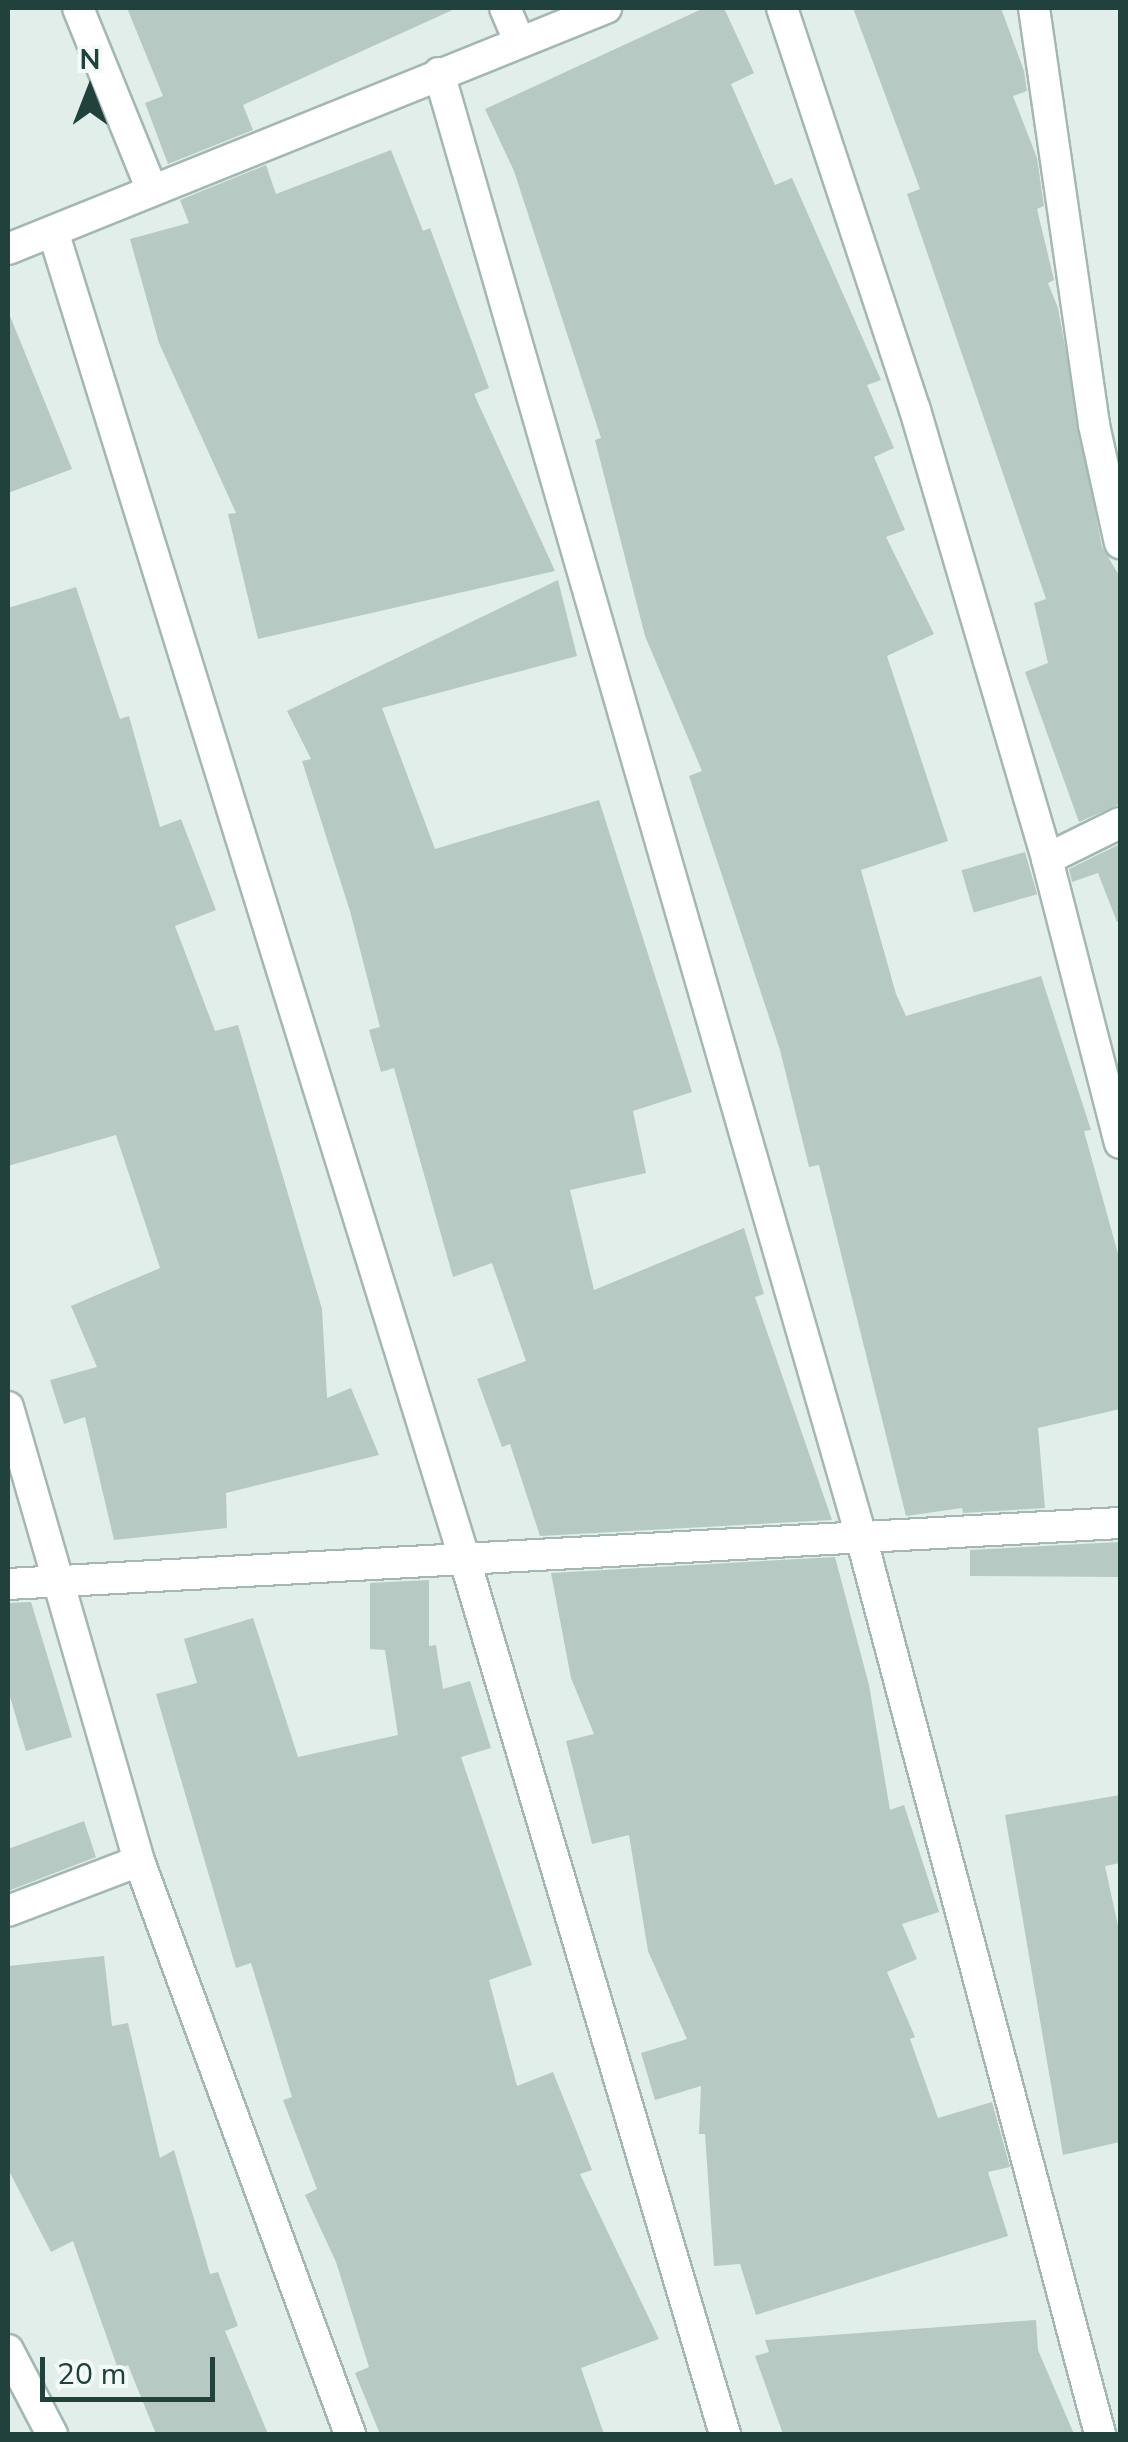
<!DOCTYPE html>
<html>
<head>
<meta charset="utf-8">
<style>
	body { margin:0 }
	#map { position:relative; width:1128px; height:2442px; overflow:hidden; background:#e2eeea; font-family:"Nunito Sans",sans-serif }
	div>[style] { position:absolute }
	.building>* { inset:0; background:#b7c9c3; transform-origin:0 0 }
	.roads { filter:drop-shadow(2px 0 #a4b7b2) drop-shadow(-2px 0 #a4b7b2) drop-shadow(0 2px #a4b7b2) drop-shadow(0 -2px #a4b7b2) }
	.street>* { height:30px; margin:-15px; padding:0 15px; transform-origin:15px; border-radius:15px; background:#fff }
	span { translate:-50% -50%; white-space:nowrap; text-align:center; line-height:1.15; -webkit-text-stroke:10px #f3faf7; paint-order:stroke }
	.frame { position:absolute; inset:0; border:10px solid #20413c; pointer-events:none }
	.north { position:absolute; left:40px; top:40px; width:100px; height:100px; -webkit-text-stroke:8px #f3faf7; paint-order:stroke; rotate:0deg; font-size:28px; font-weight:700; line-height:40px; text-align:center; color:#20413c }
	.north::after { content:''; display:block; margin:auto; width:35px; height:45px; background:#20413c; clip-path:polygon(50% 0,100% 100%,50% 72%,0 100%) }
	.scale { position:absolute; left:40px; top:2357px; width:175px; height:45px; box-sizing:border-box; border:5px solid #20413c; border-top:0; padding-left:12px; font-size:30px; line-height:35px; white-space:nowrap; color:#20413c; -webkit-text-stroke:8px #f3faf7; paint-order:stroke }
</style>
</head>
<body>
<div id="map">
	<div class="building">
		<i style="clip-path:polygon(127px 8px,457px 8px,243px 105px,253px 130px,168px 164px,145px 103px,163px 96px)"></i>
		<i style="clip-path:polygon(704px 8px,724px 8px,754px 73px,731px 84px,775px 185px,792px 178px,881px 380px,867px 385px,894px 448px,874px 457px,905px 530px,886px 537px,934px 634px,887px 656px,948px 841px,861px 870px,896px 994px,906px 1016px,1041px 976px,1091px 1130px,1084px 1131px,1120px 1261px,1120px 1409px,1038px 1428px,1045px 1508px,963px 1513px,962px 1508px,906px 1516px,819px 1165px,809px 1167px,780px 1050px,689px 776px,702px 771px,645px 636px,595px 440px,601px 438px,514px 171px,485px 109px)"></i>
		<i style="clip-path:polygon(853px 8px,1001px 8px,1024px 71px,1027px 91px,1013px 96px,1037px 158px,1044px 206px,1037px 209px,1054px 280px,1048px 283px,1058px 308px,1102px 547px,1120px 577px,1120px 804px,1079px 822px,1025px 672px,1048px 663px,1034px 603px,1046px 599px,907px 194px,920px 189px)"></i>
		<i style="clip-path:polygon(391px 150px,423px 231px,430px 228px,489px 388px,474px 394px,555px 571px,258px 639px,228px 514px,236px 513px,159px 343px,130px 239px,189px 223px,180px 200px,266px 165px,276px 194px)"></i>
		<i style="clip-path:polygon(8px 311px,72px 469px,8px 493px)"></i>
		<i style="clip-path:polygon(558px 580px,577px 656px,382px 708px,435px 849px,599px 800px,692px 1092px,633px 1111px,646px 1173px,570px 1190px,594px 1290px,744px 1228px,764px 1294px,755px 1297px,832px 1520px,540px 1536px,510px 1444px,502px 1447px,477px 1379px,526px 1361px,492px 1263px,453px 1277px,394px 1068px,381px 1072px,369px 1030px,380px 1027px,350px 911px,302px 761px,311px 759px,287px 711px)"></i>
		<i style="clip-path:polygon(76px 587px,120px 719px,129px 716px,160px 827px,181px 819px,216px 910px,175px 926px,215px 1031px,238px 1025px,322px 1309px,327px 1398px,351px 1388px,379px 1455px,226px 1493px,227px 1528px,114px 1540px,85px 1417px,64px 1424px,50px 1380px,97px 1367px,71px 1306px,160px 1268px,116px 1135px,8px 1166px,8px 608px)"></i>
		<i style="clip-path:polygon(1120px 844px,1120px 921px,1117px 922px,1098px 873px,1072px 882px,1069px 869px)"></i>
		<i style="left:1025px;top:852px;width:44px;height:66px;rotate:74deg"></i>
		<i style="clip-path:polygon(1120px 1542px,1120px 1577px,970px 1576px,970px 1550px)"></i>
		<i style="clip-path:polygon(835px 1557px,869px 1685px,890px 1810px,904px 1805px,939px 1912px,902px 1924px,917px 1959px,887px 1972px,915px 2037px,910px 2039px,938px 2118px,992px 2102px,1010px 2167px,988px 2172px,1008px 2236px,756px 2315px,740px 2264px,714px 2266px,705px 2134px,699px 2134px,701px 2086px,655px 2100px,641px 2053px,687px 2039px,648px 1951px,629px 1835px,592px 1844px,566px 1741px,594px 1734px,571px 1678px,551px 1573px)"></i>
		<i style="clip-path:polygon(429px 1580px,429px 1646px,436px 1645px,443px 1689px,470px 1681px,491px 1748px,461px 1757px,532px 1965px,489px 1980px,517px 2086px,553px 2072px,592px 2170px,580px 2174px,659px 2339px,581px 2368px,604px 2434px,380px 2434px,355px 2373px,369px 2367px,336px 2262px,305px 2195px,317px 2189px,283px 2100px,292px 2097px,251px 1963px,236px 1968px,156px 1694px,197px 1683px,184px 1639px,253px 1618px,298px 1757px,398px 1735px,385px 1650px,370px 1649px,370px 1583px)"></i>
		<i style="clip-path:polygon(31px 1602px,72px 1737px,26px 1751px,8px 1690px,8px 1603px)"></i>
		<i style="clip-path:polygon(1120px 1795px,1120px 1863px,1105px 1866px,1120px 1935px,1120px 2142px,1063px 2155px,1005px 1815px)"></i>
		<i style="clip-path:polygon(84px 1821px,96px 1857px,8px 1891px,8px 1849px)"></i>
		<i style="clip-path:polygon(104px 1956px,112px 2026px,128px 2023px,160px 2158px,174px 2150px,210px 2274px,218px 2272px,238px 2326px,225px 2331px,268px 2434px,156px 2434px,128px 2365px,118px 2369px,73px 2241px,51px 2252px,8px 2169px,8px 1966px)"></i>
		<i style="clip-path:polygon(1036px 2320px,1038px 2350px,1074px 2434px,783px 2434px,755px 2356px,769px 2352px,765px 2340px)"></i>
	</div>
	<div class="roads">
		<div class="street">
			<i style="left:78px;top:8px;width:196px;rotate:67.9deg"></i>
			<i style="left:505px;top:8px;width:36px;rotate:67deg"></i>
			<i style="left:782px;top:8px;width:423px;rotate:71.7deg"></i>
			<i style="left:915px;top:410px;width:468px;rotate:73.6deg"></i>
			<i style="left:1047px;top:859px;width:293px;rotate:75.6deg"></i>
			<i style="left:1034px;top:8px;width:421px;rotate:81.8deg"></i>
			<i style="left:1094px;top:425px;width:121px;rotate:77.6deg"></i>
			<i style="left:439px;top:73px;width:1519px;rotate:73.91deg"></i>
			<i style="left:860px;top:1533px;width:932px;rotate:75.08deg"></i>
			<i style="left:53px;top:231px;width:1388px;rotate:72.78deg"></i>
			<i style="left:464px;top:1557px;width:915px;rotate:73.43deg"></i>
			<i style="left:8px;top:249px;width:645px;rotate:-21.95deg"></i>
			<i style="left:1047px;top:859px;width:81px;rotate:-26.3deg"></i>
			<i style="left:8px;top:1407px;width:473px;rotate:73.9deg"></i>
			<i style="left:139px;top:1861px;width:611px;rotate:69.78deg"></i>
			<i style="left:8px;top:1584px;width:1114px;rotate:-3.14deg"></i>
			<i style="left:8px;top:1911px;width:140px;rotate:-20.9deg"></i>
			<i style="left:8px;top:2350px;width:95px;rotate:62.4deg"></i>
		</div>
	</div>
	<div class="frame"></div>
	<div class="north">N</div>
	<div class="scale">20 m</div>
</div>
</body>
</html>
